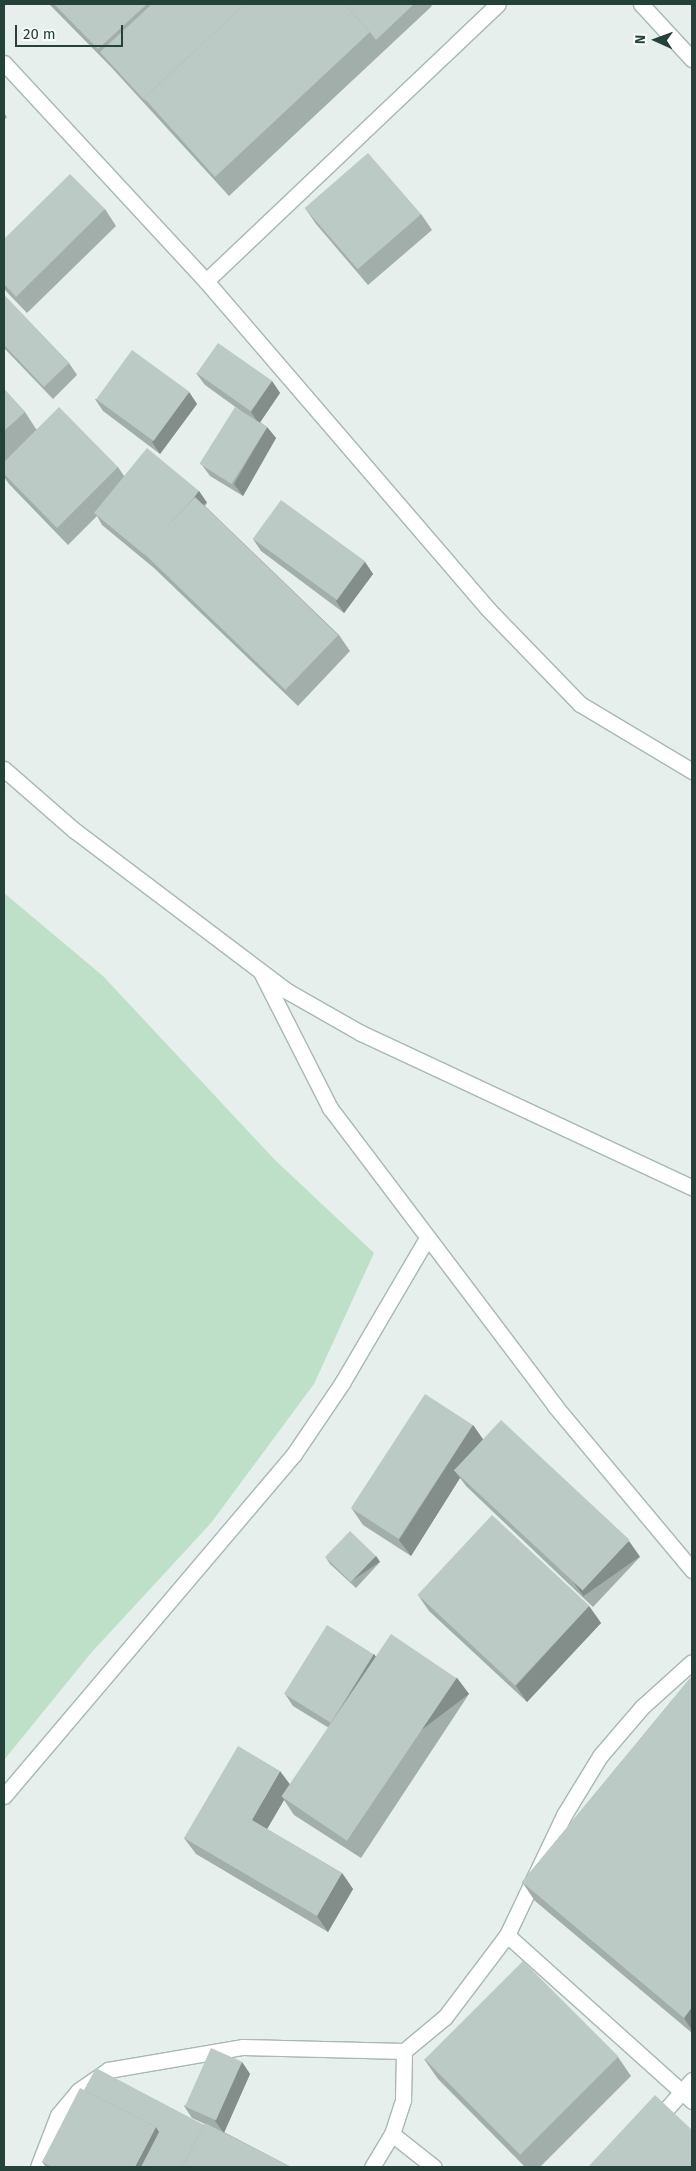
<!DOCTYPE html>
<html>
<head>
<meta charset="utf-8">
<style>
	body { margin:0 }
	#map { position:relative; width:696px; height:2171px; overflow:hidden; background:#e6efeb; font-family:"Fira Sans",sans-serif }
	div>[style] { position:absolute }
	.green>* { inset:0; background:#bfe0c8 }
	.roads { filter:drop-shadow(1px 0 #a8b8b2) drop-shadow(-1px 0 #a8b8b2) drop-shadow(0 1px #a8b8b2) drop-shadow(0 -1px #a8b8b2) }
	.street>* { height:15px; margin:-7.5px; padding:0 7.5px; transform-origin:7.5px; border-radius:7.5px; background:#fff }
	.secondary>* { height:15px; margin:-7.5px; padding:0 7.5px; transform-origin:7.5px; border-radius:7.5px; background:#fff }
	.wall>* { inset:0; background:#a1aea9 }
	.shaded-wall>* { inset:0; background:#838d89; transform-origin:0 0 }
	.building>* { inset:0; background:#bbcac4; transform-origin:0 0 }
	span { translate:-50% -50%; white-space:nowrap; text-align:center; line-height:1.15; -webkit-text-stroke:4px #f7fbf9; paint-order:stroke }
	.frame { position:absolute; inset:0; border:5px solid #24423a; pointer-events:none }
	.north { position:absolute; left:631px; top:15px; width:50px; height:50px; -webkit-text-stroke:4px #f7fbf9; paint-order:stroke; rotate:272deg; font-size:14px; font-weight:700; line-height:20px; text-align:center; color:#24423a }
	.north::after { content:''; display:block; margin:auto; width:18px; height:22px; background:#24423a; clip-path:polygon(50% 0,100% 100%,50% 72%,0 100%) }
	.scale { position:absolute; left:15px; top:25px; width:108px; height:22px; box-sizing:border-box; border:2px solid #24423a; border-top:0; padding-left:6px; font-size:15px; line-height:18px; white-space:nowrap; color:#24423a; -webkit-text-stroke:4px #f7fbf9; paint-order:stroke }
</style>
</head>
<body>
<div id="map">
	<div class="green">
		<i style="clip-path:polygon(4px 893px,103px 976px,275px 1160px,374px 1253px,314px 1384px,211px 1523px,91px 1653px,4px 1760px)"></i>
	</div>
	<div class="roads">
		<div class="street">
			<i style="left:641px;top:4px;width:75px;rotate:47.2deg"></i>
			<i style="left:4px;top:63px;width:297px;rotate:47.2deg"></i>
			<i style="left:206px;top:281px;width:433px;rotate:49.3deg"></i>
			<i style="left:488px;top:609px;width:132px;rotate:45.9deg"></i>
			<i style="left:580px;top:704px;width:131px;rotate:30.9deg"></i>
			<i style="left:206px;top:281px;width:402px;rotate:-43.5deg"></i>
			<i style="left:261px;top:972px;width:153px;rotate:63.1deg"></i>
			<i style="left:330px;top:1108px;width:373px;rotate:52.9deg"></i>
			<i style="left:555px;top:1406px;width:214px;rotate:50.1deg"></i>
			<i style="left:4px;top:1796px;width:448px;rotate:-49.7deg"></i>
			<i style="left:294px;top:1454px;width:86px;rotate:-55.9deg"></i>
			<i style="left:342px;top:1383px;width:168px;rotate:-59.6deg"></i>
			<i style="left:507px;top:1935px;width:249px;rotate:41.9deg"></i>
			<i style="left:655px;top:2122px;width:56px;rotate:-48.6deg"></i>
			<i style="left:392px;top:2134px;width:53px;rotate:38.2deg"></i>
			<i style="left:38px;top:2167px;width:56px;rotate:-69deg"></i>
			<i style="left:58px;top:2115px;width:31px;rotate:-50deg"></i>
			<i style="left:78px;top:2091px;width:37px;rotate:-35deg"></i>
			<i style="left:108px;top:2070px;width:137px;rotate:-9.7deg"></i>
			<i style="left:243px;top:2047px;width:161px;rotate:1.4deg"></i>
			<i style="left:404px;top:2051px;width:53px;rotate:-39.7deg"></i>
			<i style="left:445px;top:2017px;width:103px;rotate:-52.9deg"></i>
			<i style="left:507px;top:1935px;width:133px;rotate:-64.6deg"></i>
			<i style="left:564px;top:1815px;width:69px;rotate:-58.6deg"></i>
			<i style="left:600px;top:1756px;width:65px;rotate:-49.4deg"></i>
			<i style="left:642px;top:1707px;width:67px;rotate:-42deg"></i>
			<i style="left:372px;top:2167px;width:39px;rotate:-59deg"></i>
			<i style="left:392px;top:2134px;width:36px;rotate:-72deg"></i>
			<i style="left:403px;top:2100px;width:49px;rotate:-88.8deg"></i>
		</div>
		<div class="secondary">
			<i style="left:4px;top:769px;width:93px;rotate:41.1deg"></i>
			<i style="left:74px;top:830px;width:267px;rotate:37.1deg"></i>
			<i style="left:287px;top:991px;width:85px;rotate:29.6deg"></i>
			<i style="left:361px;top:1033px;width:365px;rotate:25deg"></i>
		</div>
	</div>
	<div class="wall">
		<i style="clip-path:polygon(49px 4px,430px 4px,432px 6px,229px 196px,112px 68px,52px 7px)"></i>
		<i style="clip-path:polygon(4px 113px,7px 117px,4px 120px)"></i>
		<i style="clip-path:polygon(305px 208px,421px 214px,432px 230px,368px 285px,316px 224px)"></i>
		<i style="clip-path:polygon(105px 209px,116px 226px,27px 313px,4px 289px,4px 239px)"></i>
		<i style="clip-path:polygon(4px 295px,69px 363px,77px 375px,53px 399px,4px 348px)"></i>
		<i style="clip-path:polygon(196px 373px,272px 381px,280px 393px,260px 422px,267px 427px,276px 438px,243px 496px,210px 476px,202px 465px,241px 411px,205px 385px)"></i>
		<i style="clip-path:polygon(4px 389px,25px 412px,36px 429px,118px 467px,124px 476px,199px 491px,207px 503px,205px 506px,339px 635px,350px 651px,298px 706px,154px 568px,102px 525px,97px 516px,68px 545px,9px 484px,4px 477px)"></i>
		<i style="clip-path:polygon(189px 392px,197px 404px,160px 454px,103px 411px,95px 399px)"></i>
		<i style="clip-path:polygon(253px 539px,365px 562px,373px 574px,344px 613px,261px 551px)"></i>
		<i style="clip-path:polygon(473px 1425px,483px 1439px,640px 1557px,593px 1607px,466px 1486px,460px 1478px,411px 1556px,363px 1525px,352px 1509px)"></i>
		<i style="clip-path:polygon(376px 1556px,380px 1562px,356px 1588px,330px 1564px,326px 1558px)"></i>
		<i style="clip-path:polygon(418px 1595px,589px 1606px,601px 1623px,527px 1702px,429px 1611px)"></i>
		<i style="clip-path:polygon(374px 1654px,376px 1657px,457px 1678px,469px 1694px,361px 1858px,294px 1815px,284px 1800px,267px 1829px,342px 1873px,353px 1889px,328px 1932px,196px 1854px,184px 1838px,291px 1786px,329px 1728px,293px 1706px,285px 1694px)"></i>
		<i style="clip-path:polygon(692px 1676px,692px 2033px,535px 1901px,522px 1882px)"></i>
		<i style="clip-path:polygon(618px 2057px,631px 2076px,540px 2167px,525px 2167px,438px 2079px,424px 2059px)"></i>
		<i style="clip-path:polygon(242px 2062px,250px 2074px,224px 2132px,291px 2167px,46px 2167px,42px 2162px,84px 2090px,204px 2125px,205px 2124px,192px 2118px,184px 2106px)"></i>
	</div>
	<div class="shaded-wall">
		<i style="clip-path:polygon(272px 381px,280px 393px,259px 424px,251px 412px)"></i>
		<i style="clip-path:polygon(189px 392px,197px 404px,160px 454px,152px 442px)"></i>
		<i style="clip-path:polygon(267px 427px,276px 438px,243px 496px,234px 484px)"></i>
		<i style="left:199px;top:491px;width:14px;height:83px;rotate:56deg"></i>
		<i style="clip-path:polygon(365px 562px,373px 574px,344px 613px,336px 601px)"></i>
		<i style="clip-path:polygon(473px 1425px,484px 1441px,454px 1470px,460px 1478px,411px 1556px,399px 1540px)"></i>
		<i style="left:629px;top:1541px;width:19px;height:69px;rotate:55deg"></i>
		<i style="left:376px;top:1556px;width:7px;height:35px;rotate:56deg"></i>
		<i style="clip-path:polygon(589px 1606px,601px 1623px,527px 1702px,516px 1686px)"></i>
		<i style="clip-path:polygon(374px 1654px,382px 1666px,332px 1723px)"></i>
		<i style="left:457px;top:1678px;width:20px;height:196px;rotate:53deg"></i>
		<i style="clip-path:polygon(280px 1771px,292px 1787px,283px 1798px,284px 1800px,263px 1836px,252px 1820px)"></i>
		<i style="clip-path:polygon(342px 1873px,353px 1889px,328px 1932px,317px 1916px)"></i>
		<i style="clip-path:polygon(692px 2007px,692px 2030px,684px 2018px)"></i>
		<i style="clip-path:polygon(242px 2062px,250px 2074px,224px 2133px,215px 2121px)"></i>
		<i style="clip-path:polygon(156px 2127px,167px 2144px,155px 2167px,135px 2167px)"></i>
	</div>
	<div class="building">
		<i style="clip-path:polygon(54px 4px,147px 4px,98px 49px)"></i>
		<i style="clip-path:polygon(152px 4px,245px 4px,144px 98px,146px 102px,100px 52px)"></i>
		<i style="clip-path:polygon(245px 4px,344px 4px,370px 32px,215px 177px,144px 98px)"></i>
		<i style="clip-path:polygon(344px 4px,414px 4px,376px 40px,370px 32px)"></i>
		<i style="left:368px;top:153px;width:81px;height:84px;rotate:49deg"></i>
		<i style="clip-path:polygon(70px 174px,105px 209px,16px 297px,4px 284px,4px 239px)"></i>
		<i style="clip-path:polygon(4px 295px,69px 363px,44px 387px,4px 345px)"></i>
		<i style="left:218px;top:343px;width:66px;height:37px;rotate:35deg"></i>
		<i style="left:132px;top:350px;width:71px;height:61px;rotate:36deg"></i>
		<i style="clip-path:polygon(4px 389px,25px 412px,4px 431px)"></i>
		<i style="clip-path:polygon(59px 407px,118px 467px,57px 528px,4px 474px,4px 462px)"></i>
		<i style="left:235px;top:407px;width:38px;height:67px;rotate:32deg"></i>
		<i style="clip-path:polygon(147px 448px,199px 491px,192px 500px,143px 552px,146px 556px,94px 513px)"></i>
		<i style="left:195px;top:497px;width:199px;height:76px;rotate:44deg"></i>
		<i style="left:281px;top:500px;width:104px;height:48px;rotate:36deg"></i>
		<i style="left:425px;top:1394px;width:57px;height:136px;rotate:33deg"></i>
		<i style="left:501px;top:1420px;width:176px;height:69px;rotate:43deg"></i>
		<i style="left:492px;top:1515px;width:133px;height:109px;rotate:43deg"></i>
		<i style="left:350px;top:1531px;width:36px;height:36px;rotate:44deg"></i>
		<i style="left:327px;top:1625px;width:55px;height:81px;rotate:32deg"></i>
		<i style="left:391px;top:1634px;width:79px;height:196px;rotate:34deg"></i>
		<i style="clip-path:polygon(692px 1676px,692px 2007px,684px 2018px,522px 1882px)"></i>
		<i style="clip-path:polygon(238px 1746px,280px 1771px,252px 1820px,342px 1873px,317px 1916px,184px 1838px)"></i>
		<i style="left:523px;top:1961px;width:135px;height:139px;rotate:45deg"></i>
		<i style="left:211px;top:2048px;width:34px;height:64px;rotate:24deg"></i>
		<i style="clip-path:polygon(96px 2068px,204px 2125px,182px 2167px,141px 2167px,159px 2132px,156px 2127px,84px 2090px)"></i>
		<i style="clip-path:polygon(80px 2088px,156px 2127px,135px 2167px,52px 2167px,42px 2162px)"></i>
		<i style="clip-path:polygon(655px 2095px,692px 2130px,692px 2167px,588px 2167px)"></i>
		<i style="clip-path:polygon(205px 2123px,291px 2167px,182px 2167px)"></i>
	</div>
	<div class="frame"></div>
	<div class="north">N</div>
	<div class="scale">20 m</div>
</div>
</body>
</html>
